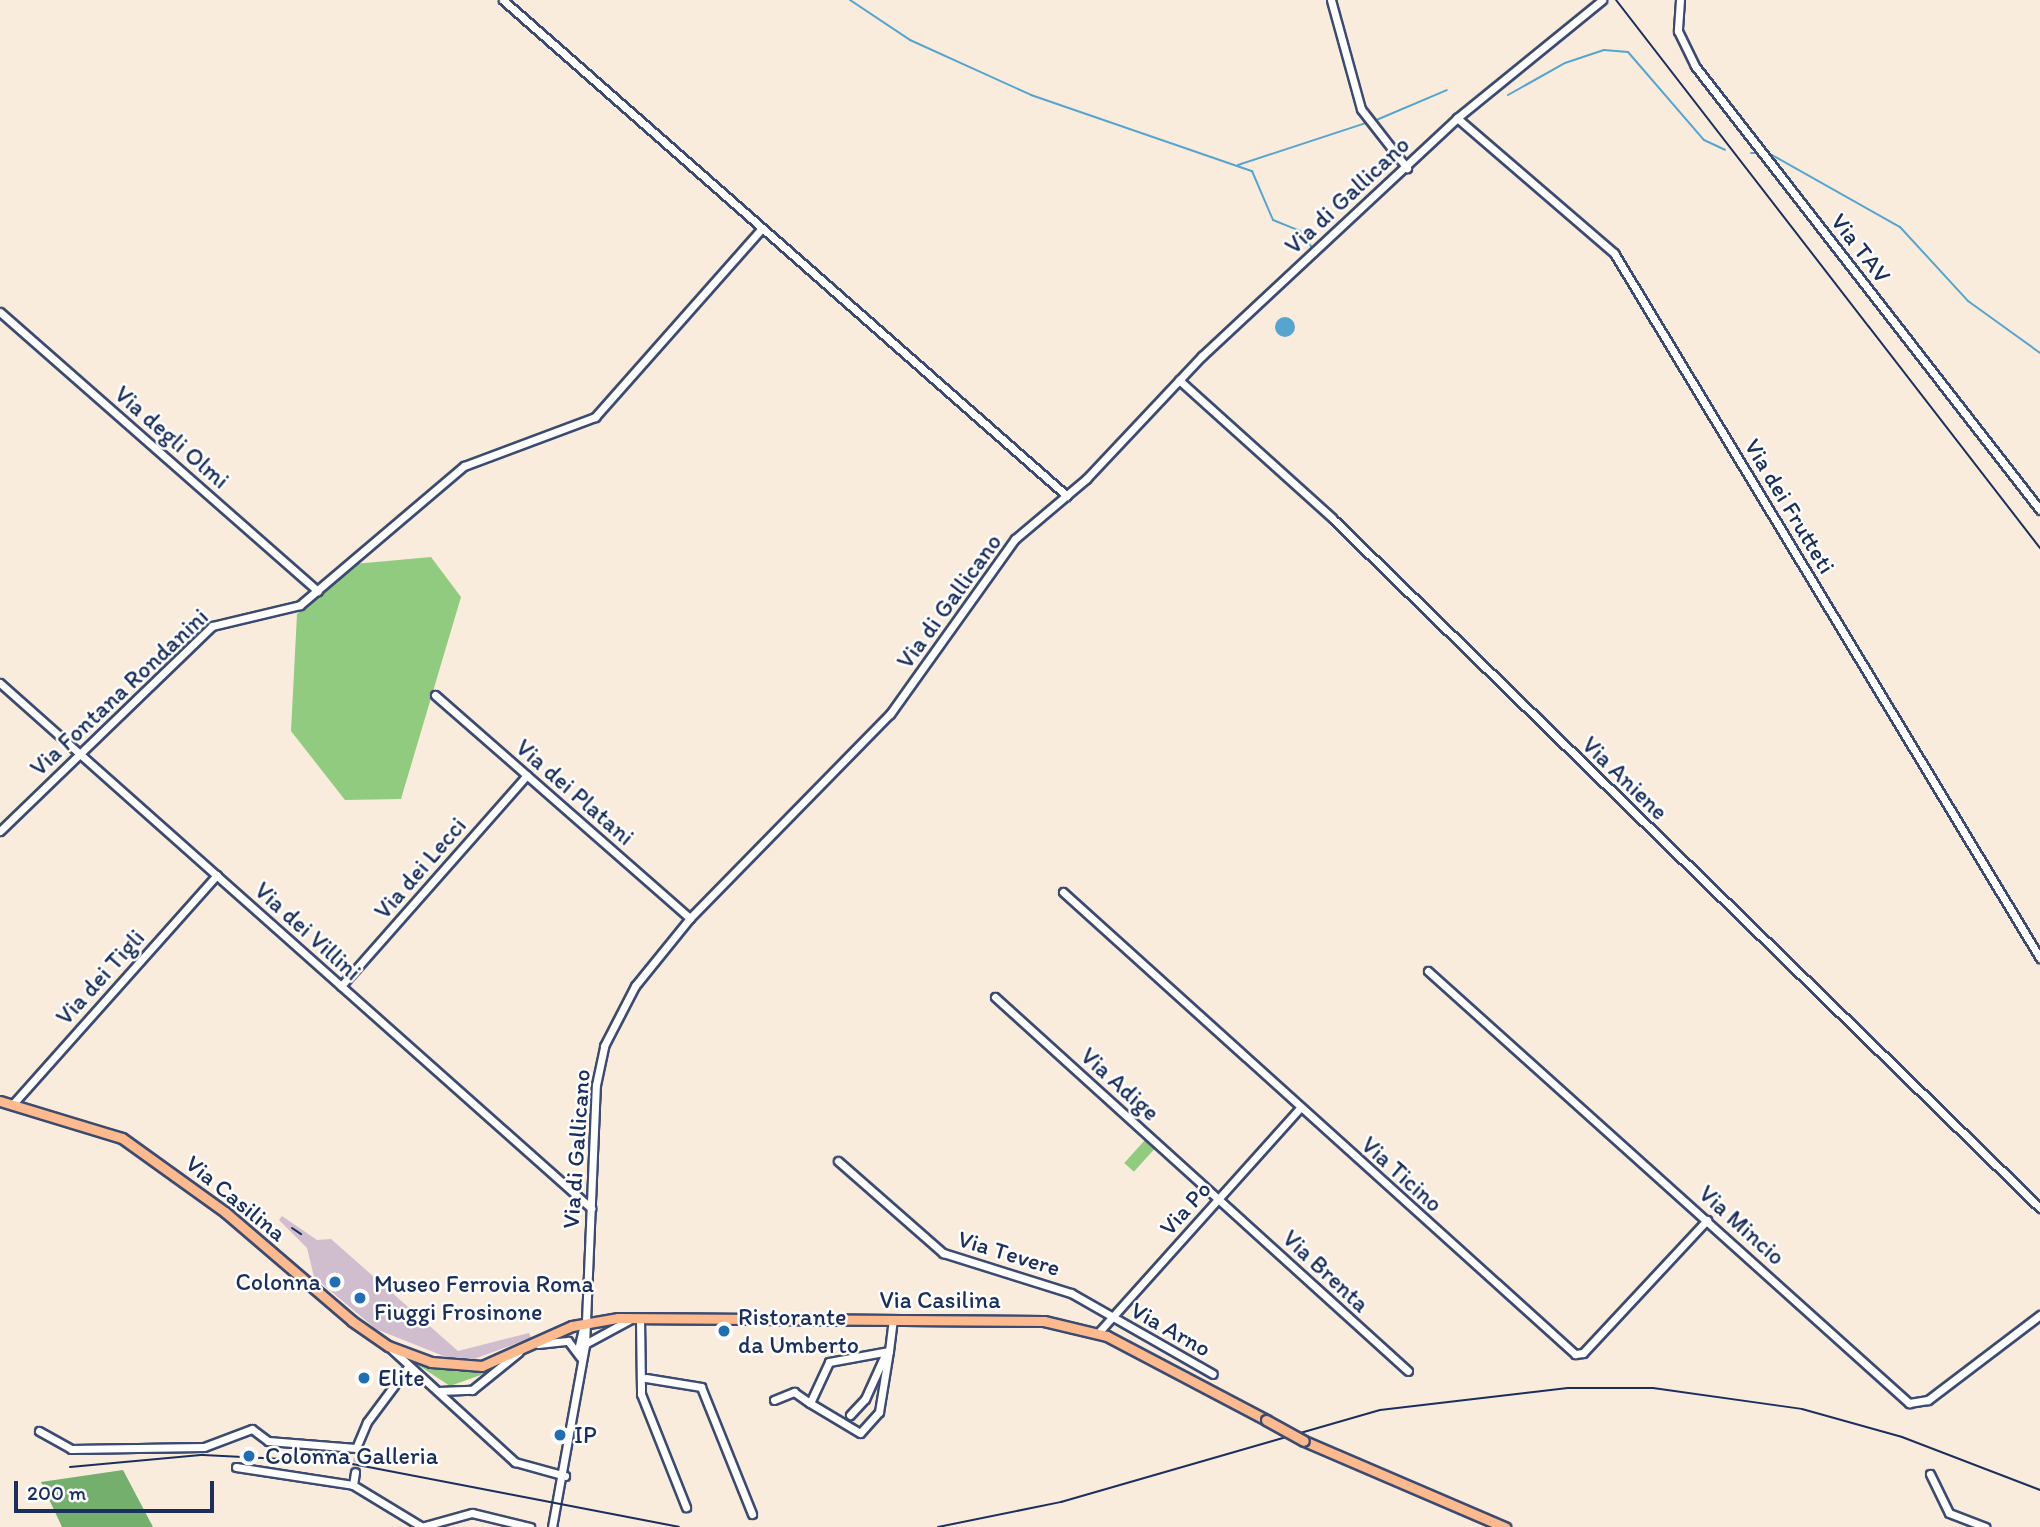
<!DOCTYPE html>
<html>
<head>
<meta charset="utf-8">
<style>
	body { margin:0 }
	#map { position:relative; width:2040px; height:1527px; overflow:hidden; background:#f9ecdd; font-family:Itim,sans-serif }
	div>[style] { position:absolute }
	.industrial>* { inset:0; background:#d0bdcd }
	.green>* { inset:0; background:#91cb7f; transform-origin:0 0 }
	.forest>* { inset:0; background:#74af6e }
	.water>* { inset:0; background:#56a5d0 }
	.round { border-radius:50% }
	.stream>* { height:2px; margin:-1px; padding:0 1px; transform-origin:1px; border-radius:1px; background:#56a5d0 }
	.minor-tunnel>* { height:7px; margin-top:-3.5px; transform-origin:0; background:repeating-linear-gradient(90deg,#cdc6c4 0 7px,transparent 0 10.5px) }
	.roads { filter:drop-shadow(2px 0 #3c4b71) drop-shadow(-2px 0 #3c4b71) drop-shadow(0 2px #3c4b71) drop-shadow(0 -2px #3c4b71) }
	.minor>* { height:7px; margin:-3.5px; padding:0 3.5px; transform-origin:3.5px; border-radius:3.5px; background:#fff }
	.major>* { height:9px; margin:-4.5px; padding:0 4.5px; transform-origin:4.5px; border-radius:4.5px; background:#fcba8e }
	.rail>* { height:2px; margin:-1px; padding:0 1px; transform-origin:1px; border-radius:1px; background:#1b2f5e }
	.bridges { filter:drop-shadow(2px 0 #3c4b71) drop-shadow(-2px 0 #3c4b71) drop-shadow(0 2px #3c4b71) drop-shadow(0 -2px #3c4b71) }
	.major-bridge>* { height:9px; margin:-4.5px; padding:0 4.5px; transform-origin:4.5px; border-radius:4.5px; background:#fcba8e }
	.dots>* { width:19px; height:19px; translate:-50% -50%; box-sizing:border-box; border:4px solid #fff; border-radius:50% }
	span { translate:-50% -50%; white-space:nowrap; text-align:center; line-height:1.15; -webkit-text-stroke:5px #fff; paint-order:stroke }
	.street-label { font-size:24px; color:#1b2f5e }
	.poi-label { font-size:24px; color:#1b2f5e }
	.right { translate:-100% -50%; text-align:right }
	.left { translate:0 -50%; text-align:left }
	.scale { position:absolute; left:14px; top:1481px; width:200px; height:32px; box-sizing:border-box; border:4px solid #1b2f5e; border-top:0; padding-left:9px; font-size:21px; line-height:24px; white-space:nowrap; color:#1b2f5e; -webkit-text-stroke:5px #fff; paint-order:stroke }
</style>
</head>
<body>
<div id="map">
	<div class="industrial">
		<i style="clip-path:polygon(282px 1216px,317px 1240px,331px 1239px,458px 1351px,529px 1333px,531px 1338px,474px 1359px,446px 1357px,376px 1329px,314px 1277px,307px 1248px,279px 1220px)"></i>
	</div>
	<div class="green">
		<i style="clip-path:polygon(431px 557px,461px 597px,401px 799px,345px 800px,291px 731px,297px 614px,354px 564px)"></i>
		<i style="left:1145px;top:1140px;width:13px;height:31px;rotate:42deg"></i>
		<i style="clip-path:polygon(412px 1361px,459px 1372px,492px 1371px,450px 1386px)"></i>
	</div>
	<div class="forest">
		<i style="clip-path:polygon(123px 1470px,153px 1527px,62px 1527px,41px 1482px)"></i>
	</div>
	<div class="water">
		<i class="round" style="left:1275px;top:317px;width:20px;height:20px"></i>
	</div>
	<div class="stream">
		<i style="left:850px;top:0;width:72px;rotate:33.7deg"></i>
		<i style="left:910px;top:40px;width:133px;rotate:24.4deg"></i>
		<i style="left:1031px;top:95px;width:234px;rotate:19deg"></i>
		<i style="left:1252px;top:171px;width:53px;rotate:66.8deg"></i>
		<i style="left:1273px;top:220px;width:29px;rotate:22deg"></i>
		<i style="left:1300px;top:231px;width:19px;rotate:54deg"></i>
		<i style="left:1508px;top:95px;width:65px;rotate:-29.3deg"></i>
		<i style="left:1565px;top:63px;width:41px;rotate:-18.4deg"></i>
		<i style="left:1604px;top:50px;width:24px;rotate:5deg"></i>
		<i style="left:1628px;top:52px;width:116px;rotate:49.2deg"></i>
		<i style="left:1704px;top:140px;width:23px;rotate:25deg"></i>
		<i style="left:1374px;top:121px;width:79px;rotate:-23deg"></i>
		<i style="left:1751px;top:153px;width:3px"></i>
		<i style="left:1772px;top:155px;width:147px;rotate:29.4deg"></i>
		<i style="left:1900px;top:227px;width:100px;rotate:47.4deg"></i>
		<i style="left:1968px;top:301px;width:89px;rotate:35.8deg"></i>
		<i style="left:1238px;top:165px;width:135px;rotate:-18.2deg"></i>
	</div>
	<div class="minor-tunnel">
		<i style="left:355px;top:1472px;width:15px;rotate:-82deg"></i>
	</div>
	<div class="roads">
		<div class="minor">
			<i style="left:503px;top:0;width:751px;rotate:41.33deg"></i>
			<i style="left:1331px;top:0;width:113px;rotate:74.6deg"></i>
			<i style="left:1361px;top:109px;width:75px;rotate:52.1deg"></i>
			<i style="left:1680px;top:0;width:31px;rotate:94deg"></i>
			<i style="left:1678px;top:31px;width:39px;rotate:64deg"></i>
			<i style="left:1695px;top:66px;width:562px;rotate:52.15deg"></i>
			<i style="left:1457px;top:118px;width:207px;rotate:40.7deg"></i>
			<i style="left:1614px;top:253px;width:824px;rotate:58.86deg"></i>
			<i style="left:0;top:312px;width:423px;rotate:41.3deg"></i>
			<i style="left:1179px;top:380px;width:206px;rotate:42deg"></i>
			<i style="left:1332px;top:518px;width:989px;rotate:44.26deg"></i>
			<i style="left:0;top:683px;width:791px;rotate:41.62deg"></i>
			<i style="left:435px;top:695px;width:339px;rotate:41.2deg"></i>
			<i style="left:0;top:831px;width:295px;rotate:-44deg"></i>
			<i style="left:212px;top:626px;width:90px;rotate:-13.4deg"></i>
			<i style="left:300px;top:605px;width:215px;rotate:-40.3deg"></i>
			<i style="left:464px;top:466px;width:140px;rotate:-20.5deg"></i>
			<i style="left:595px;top:417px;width:252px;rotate:-48.5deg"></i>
			<i style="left:1063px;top:892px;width:690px;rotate:42.06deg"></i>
			<i style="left:1575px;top:1354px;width:8px;rotate:-7deg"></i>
			<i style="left:1583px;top:1353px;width:182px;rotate:-47deg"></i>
			<i style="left:1428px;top:971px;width:647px;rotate:41.93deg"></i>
			<i style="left:1909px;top:1403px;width:19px;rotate:-9deg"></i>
			<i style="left:1928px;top:1400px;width:141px;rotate:-37.2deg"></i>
			<i style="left:341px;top:986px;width:281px;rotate:-48.6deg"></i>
			<i style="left:995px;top:997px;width:557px;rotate:42.16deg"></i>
			<i style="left:12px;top:1105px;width:308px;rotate:-48.3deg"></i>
			<i style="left:838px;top:1161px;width:140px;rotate:41.2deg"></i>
			<i style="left:943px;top:1253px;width:134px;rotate:17.4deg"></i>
			<i style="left:1071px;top:1293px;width:163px;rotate:29.7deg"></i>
			<i style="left:640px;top:1318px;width:76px;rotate:89.2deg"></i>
			<i style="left:641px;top:1394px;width:122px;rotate:68.3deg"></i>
			<i style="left:1098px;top:1333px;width:302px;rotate:-48.1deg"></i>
			<i style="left:538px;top:1344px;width:30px;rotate:-6deg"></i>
			<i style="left:568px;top:1341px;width:20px;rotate:53deg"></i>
			<i style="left:585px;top:1344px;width:50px;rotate:-28.6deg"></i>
			<i style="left:389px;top:1347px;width:171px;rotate:42.4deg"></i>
			<i style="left:515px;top:1462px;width:52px;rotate:15.6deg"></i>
			<i style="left:578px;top:1350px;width:27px;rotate:-77deg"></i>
			<i style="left:889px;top:1351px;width:62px;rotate:99.3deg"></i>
			<i style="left:879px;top:1412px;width:28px;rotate:132deg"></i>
			<i style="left:860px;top:1433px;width:58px;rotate:-149deg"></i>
			<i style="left:810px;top:1403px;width:45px;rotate:-65.1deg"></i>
			<i style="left:829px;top:1362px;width:61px;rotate:-10.4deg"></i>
			<i style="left:889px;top:1351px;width:32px;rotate:-83deg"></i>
			<i style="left:646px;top:1378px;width:56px;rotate:9.3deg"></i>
			<i style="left:701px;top:1387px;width:137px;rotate:68.1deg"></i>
			<i style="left:438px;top:1391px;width:34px;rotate:-2deg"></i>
			<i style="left:472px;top:1390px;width:60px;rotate:-39deg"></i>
			<i style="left:774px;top:1400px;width:22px;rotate:-22deg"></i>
			<i style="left:794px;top:1392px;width:19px;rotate:35deg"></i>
			<i style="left:850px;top:1415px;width:22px;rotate:-47deg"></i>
			<i style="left:865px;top:1399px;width:48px;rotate:-65.6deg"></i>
			<i style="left:39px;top:1431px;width:37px;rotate:29deg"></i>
			<i style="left:71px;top:1449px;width:133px;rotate:-0.9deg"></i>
			<i style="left:204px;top:1447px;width:51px;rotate:-20.6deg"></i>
			<i style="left:252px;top:1429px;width:20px;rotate:37deg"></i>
			<i style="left:268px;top:1441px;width:88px;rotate:4.5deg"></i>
			<i style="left:356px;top:1448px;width:28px;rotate:-67deg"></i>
			<i style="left:367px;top:1422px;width:69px;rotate:-53.3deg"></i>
			<i style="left:236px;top:1467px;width:118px;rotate:8.7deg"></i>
			<i style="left:353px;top:1485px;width:81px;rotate:31.3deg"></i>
			<i style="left:1930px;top:1474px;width:43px;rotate:64deg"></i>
			<i style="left:1949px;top:1513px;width:39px;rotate:21deg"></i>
			<i style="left:353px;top:1485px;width:13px;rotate:-81deg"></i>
			<i style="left:421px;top:1527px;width:53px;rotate:-15.4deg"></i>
			<i style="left:472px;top:1513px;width:60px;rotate:13.6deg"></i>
			<i style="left:552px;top:1527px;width:185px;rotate:-79.7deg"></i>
			<i style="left:585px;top:1345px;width:260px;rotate:-87.6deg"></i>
			<i style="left:596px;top:1085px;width:40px;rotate:-78deg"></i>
			<i style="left:604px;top:1046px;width:68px;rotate:-62.7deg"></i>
			<i style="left:635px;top:986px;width:87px;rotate:-51deg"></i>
			<i style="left:690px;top:918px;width:286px;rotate:-45.6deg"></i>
			<i style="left:890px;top:714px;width:215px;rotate:-54.5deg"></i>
			<i style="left:1015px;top:539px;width:93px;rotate:-40.2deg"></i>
			<i style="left:1086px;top:479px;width:169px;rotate:-46.7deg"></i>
			<i style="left:1202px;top:356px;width:349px;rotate:-43deg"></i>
			<i style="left:1457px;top:118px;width:187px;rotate:-39.1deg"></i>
		</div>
		<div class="major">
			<i style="left:0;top:1101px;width:127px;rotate:16.9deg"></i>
			<i style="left:122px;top:1138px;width:127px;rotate:35.7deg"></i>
			<i style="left:225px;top:1212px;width:167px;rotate:40.6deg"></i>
			<i style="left:352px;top:1321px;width:44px;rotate:34.8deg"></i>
			<i style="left:388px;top:1346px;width:46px;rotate:20.4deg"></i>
			<i style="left:431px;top:1362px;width:51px;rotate:4.5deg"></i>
			<i style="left:482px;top:1366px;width:98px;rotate:-24deg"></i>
			<i style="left:572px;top:1326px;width:47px;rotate:-9.9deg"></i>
			<i style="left:618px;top:1318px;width:426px;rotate:0.4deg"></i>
			<i style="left:1044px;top:1321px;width:65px;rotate:13.4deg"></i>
			<i style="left:1107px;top:1336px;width:180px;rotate:27.8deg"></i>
			<i style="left:1304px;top:1441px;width:219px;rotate:23.2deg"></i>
		</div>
	</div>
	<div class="rail">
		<i style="left:1616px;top:0;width:693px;rotate:52.27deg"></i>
		<i style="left:292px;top:1228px;width:11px;rotate:34deg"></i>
		<i style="left:70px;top:1467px;width:134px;rotate:-5.2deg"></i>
		<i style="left:203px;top:1455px;width:139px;rotate:2.9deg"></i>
		<i style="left:342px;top:1462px;width:343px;rotate:10.9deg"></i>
		<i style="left:938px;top:1527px;width:126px;rotate:-11.5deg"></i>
		<i style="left:1061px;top:1502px;width:332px;rotate:-16.1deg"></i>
		<i style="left:1380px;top:1410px;width:189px;rotate:-6.7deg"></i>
		<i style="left:1568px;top:1388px;width:85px"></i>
		<i style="left:1653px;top:1388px;width:150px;rotate:8deg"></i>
		<i style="left:1802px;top:1409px;width:104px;rotate:15.6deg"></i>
		<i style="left:1902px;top:1437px;width:148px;rotate:21deg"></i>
	</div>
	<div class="bridges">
		<div class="major-bridge">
			<i style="left:1266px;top:1420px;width:43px;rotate:28.9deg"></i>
		</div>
	</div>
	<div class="dots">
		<i style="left:335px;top:1282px;background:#1f6fb2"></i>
		<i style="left:360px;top:1298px;background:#1f6fb2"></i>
		<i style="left:724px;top:1331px;background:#1f6fb2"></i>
		<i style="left:364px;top:1378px;background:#1f6fb2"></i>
		<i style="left:560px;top:1435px;background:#1f6fb2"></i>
		<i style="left:249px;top:1456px;background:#1f6fb2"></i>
	</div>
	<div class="street-label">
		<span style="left:1347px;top:195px;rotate:-43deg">Via di Gallicano</span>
		<span style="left:1861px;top:248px;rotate:52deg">Via TAV</span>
		<span style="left:172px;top:437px;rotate:41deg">Via degli Olmi</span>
		<span style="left:1790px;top:506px;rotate:59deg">Via dei Frutteti</span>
		<span style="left:949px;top:601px;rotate:-54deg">Via di Gallicano</span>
		<span style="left:119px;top:692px;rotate:-43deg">Via Fontana Rondanini</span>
		<span style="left:1625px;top:778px;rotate:44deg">Via Aniene</span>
		<span style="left:575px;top:792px;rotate:41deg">Via dei Platani</span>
		<span style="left:420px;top:868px;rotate:-49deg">Via dei Lecci</span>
		<span style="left:308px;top:931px;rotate:42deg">Via dei Villini</span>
		<span style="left:100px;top:977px;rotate:-48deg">Via dei Tigli</span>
		<span style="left:1120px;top:1084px;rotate:42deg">Via Adige</span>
		<span style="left:576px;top:1149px;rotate:-86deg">Via di Gallicano</span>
		<span style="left:1402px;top:1174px;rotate:42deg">Via Ticino</span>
		<span style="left:236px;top:1198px;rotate:39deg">Via Casilina</span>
		<span style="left:1185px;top:1208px;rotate:-48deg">Via Po</span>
		<span style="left:1742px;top:1225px;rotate:42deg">Via Mincio</span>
		<span style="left:1009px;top:1253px;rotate:17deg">Via Tevere</span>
		<span style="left:1326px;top:1271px;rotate:43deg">Via Brenta</span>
		<span style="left:940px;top:1300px">Via Casilina</span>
		<span style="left:1171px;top:1329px;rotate:29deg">Via Arno</span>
	</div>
	<div class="poi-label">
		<span class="right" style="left:321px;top:1282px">Colonna</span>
		<span class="left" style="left:374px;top:1298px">Museo Ferrovia Roma<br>Fiuggi Frosinone</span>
		<span class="left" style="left:738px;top:1331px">Ristorante<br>da Umberto</span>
		<span class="left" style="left:378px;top:1378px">Elite</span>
		<span class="left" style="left:574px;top:1435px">IP</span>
		<span class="left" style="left:265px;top:1456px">Colonna Galleria</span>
	</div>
	<div class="scale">200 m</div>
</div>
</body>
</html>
